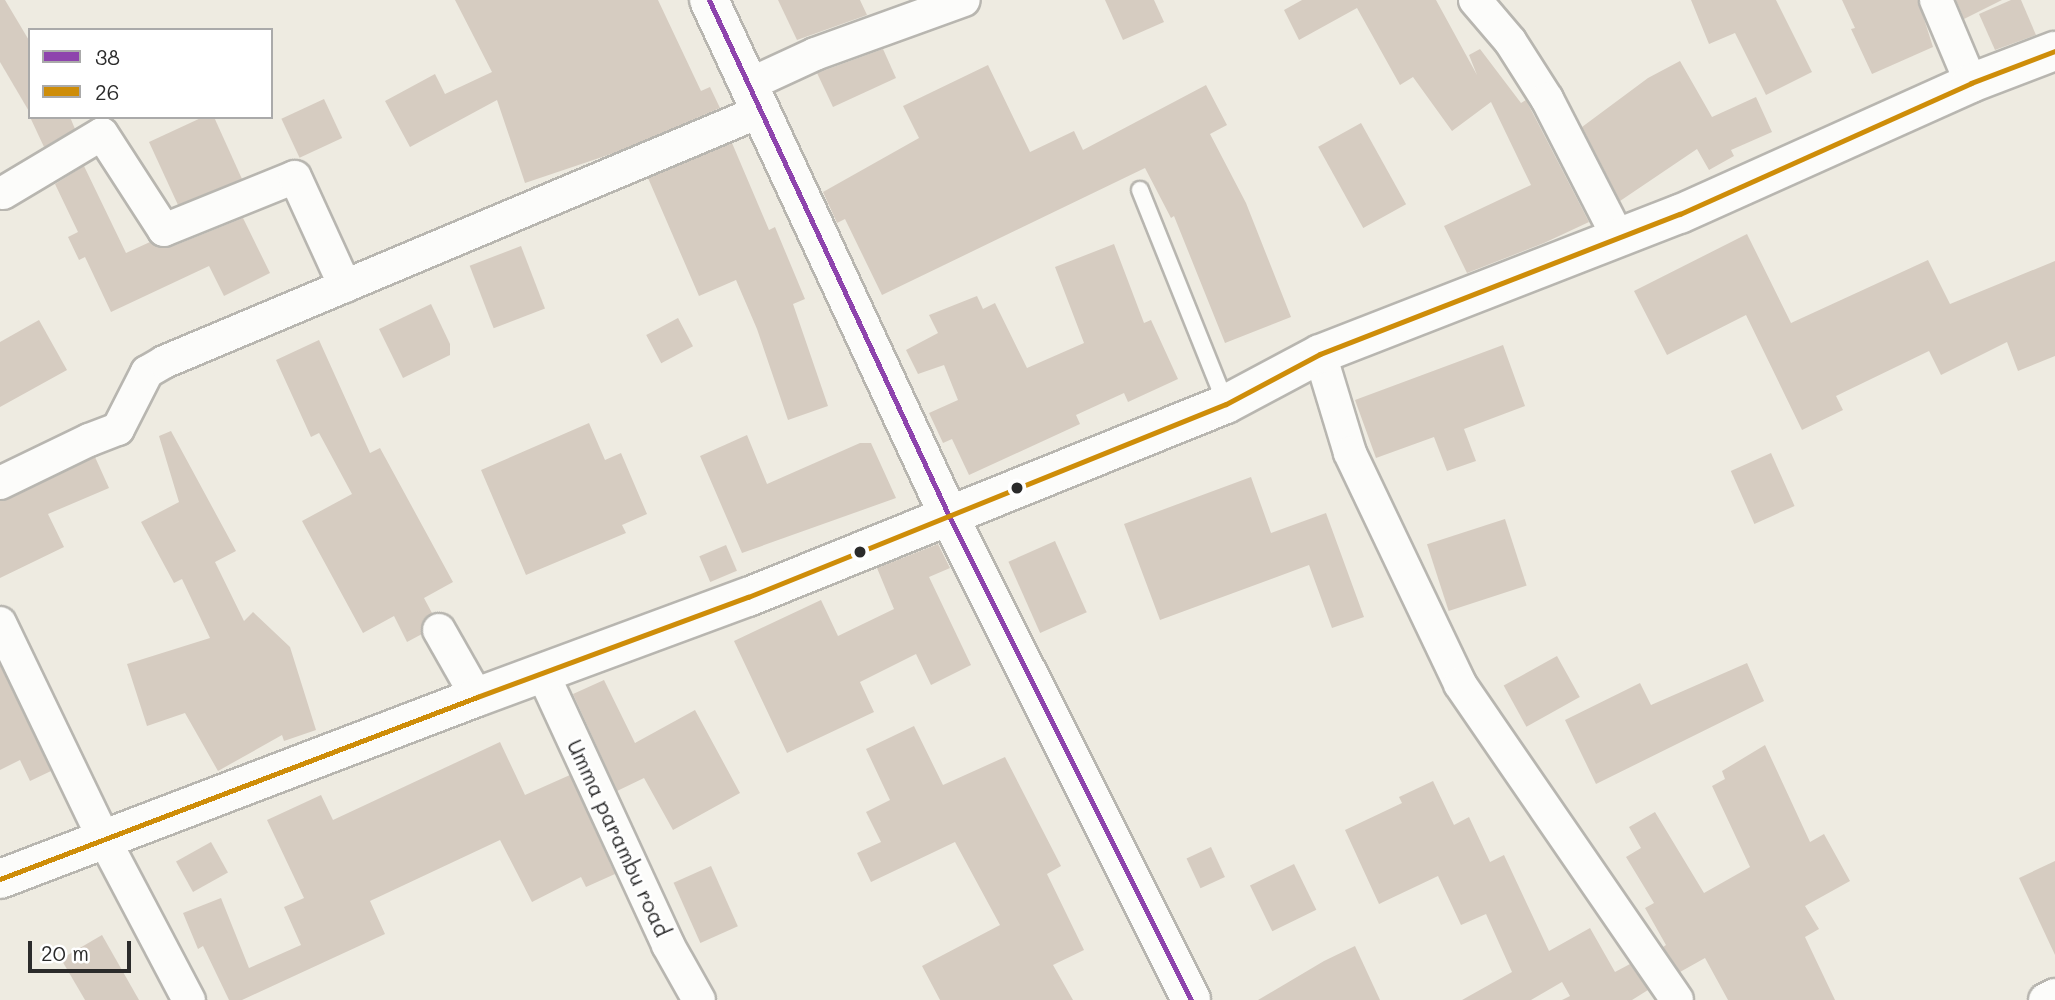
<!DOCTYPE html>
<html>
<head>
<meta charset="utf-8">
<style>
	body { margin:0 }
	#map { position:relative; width:2055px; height:1000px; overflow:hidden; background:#eeebe1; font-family:Mali,sans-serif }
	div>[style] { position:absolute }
	.building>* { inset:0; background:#d6ccc1; transform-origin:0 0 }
	.roads { filter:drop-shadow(2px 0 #b8b6b0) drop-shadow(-2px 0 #b8b6b0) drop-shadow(0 2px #b8b6b0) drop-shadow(0 -2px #b8b6b0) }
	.lane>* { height:16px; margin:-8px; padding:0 8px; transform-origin:8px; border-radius:8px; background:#fcfcfa }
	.street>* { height:32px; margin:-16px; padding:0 16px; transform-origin:16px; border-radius:16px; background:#fcfcfa }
	.secondary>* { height:38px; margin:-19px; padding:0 19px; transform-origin:19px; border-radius:19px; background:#fcfcfa }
	.bus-1>* { height:5px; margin:-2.5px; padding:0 2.5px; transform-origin:2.5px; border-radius:2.5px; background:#8e44ad }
	.bus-2>* { height:5px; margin:-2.5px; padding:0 2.5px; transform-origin:2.5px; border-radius:2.5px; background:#ce8d09 }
	.dots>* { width:19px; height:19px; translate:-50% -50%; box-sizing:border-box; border:4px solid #fff; border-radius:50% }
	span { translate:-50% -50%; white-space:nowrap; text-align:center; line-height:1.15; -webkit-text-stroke:5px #fff; paint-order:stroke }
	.street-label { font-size:21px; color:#2b2b2b }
	.legend { position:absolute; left:28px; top:28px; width:245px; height:91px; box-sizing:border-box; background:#fff; border:2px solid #aaa; margin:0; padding:9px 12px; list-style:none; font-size:21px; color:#2b2b2b }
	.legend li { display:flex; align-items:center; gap:14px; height:35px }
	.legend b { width:35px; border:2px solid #aaa }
	.scale { position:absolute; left:28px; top:941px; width:103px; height:32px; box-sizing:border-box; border:4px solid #2b2b2b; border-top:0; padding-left:9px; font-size:21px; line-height:24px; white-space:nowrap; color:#2b2b2b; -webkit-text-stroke:5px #fff; paint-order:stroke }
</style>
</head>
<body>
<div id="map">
	<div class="building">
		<i style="clip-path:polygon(0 0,5px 0,30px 42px,30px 113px,0 62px)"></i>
		<i style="clip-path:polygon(455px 0,658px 0,701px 91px,710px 87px,720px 108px,620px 151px,525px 183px,497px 100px,410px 147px,385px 101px,435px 74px,445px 94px,492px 72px)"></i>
		<i style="clip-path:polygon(778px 0,860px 0,867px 15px,797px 40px)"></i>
		<i style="clip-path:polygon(1105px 0,1154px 0,1164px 22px,1123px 40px)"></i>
		<i style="clip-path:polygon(1302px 0,1436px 0,1477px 75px,1469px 55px,1480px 49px,1521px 103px,1526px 100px,1589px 222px,1544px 243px,1467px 273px,1444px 226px,1531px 185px,1491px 102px,1452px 131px,1413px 77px,1400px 85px,1357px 8px,1299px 40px,1284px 10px)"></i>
		<i style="clip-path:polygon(1691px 0,1776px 0,1812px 72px,1766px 95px,1735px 33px,1709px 44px)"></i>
		<i style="clip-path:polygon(1842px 0,1918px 0,1933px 47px,1872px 74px,1851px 29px,1855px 28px)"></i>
		<i style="clip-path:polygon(1956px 0,2002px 0,1964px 19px)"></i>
		<i style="clip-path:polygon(2011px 0,2021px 0,2036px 35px,1995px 50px,1979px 14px)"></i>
		<i style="clip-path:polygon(883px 49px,896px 78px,833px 107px,817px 73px)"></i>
		<i style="clip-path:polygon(1680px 61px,1712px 117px,1756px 97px,1772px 132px,1731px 150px,1734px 156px,1709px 170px,1697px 149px,1620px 201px,1582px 127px,1648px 78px)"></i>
		<i style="clip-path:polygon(988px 65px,1030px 152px,1074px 131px,1083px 150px,1206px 85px,1227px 125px,1210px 134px,1246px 203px,1291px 317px,1225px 343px,1174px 216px,1171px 218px,1145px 168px,882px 295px,845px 219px,837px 223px,823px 192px,919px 138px,903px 106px)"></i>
		<i style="left:324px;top:99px;width:43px;height:47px;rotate:65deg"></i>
		<i style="clip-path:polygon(30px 117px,70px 117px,75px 129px,44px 147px)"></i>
		<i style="clip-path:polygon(203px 117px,214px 117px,242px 179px,178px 205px,149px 142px)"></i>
		<i style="left:1361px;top:123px;width:93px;height:49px;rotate:61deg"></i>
		<i style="clip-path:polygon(732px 143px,769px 230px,775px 227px,805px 299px,793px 304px,828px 406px,788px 420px,757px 329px,736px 280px,699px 296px,648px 178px)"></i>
		<i style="clip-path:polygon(84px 166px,126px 253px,150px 242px,162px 248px,171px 247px,243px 218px,270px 273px,224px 296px,209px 266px,111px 312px,85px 257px,79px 260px,68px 237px,78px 232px,55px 184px)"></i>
		<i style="clip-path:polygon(1747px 234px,1791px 323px,1928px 260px,1950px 304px,2055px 261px,2055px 356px,2018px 371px,2007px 342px,1941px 375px,1929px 351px,1836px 396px,1843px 410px,1802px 430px,1746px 315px,1667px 355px,1634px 291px)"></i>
		<i style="clip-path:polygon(1114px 244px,1144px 323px,1151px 320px,1178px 379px,1128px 402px,1124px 393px,1076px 415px,1080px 424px,969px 475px,952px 439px,943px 443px,929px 413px,958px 400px,944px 365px,918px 374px,906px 350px,938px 333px,929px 315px,977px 296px,983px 309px,995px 303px,1027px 368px,1084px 343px,1055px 267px)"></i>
		<i style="left:521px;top:246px;width:67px;height:55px;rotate:69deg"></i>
		<i style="clip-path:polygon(431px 304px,450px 344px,450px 355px,403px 378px,379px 329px)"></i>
		<i style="left:678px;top:318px;width:32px;height:36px;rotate:62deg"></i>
		<i style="clip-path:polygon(39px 320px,67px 370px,0 407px,0 342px)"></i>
		<i style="clip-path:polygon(319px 340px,370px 453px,380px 448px,453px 582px,424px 598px,432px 613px,423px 621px,422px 634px,407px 642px,394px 616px,363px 633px,302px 521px,352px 494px,319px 433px,311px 437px,276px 360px)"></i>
		<i style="clip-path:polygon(1503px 345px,1525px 406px,1464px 429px,1476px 461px,1447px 471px,1434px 437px,1376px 458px,1355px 400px)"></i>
		<i style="clip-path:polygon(589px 423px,605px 460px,621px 453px,647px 514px,622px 525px,626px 533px,526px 575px,481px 470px)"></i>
		<i style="clip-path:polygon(171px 431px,236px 551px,215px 562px,244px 621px,253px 612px,290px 647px,316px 730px,284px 741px,282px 735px,218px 771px,185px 713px,147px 726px,127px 664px,210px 638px,182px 579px,174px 583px,141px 522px,179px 502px,159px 436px)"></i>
		<i style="clip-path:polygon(747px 435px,767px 484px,860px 443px,871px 443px,896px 498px,742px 553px,700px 456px)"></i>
		<i style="left:1771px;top:453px;width:58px;height:44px;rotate:66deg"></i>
		<i style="clip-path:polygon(95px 457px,109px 488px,48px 514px,64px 547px,0 578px,0 501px)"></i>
		<i style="clip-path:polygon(1251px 477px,1271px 533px,1326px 513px,1364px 617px,1332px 628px,1309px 565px,1160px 620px,1124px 524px)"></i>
		<i style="left:1505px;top:519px;width:70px;height:82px;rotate:72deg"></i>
		<i style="left:1055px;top:541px;width:78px;height:51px;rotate:66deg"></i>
		<i style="clip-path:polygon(938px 544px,950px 568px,929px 577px,971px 665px,931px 685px,916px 654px,860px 682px,874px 712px,787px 753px,734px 641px,821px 600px,838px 636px,894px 609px,877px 568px)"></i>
		<i style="left:726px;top:545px;width:28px;height:29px;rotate:67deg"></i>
		<i style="left:1557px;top:656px;width:47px;height:61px;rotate:61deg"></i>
		<i style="clip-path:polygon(1747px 663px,1764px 701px,1596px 784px,1565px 720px,1640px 683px,1651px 705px)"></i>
		<i style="clip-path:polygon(0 665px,51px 771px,30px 781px,20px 760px,0 770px)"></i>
		<i style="clip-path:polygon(604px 680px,635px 743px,695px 710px,740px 793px,673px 830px,644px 778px,617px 791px,573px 694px)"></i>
		<i style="clip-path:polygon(914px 726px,943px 785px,1005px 757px,1061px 866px,1047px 874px,1084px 950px,1053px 965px,1073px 1000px,940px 1000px,922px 966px,1000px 925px,955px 842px,871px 882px,857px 853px,881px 842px,866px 812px,890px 800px,866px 749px)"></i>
		<i style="clip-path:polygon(500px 742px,525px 795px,570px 775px,615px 874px,586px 887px,581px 877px,532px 902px,500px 840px,370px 901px,385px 934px,242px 1000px,229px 1000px,203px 946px,198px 949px,183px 913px,221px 898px,249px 968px,301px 945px,284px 907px,304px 898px,267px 820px,321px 795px,333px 820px)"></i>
		<i style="clip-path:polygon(1765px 745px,1810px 842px,1824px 834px,1850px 881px,1805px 906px,1819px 929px,1805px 937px,1835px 1000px,1728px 1000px,1705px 958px,1680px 972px,1663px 947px,1666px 945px,1645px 908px,1654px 903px,1626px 857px,1641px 848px,1629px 827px,1655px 812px,1704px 893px,1750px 867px,1712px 786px,1725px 779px,1722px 771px)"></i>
		<i style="clip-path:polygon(1433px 781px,1454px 825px,1469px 817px,1490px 862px,1504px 855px,1549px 951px,1590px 928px,1615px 972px,1630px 964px,1648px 990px,1632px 1000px,1562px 1000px,1570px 996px,1562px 982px,1531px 1000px,1462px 1000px,1512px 972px,1486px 914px,1461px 925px,1438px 876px,1379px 904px,1345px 830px,1402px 803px,1399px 797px)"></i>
		<i style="left:211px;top:842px;width:35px;height:40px;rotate:61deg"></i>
		<i style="left:1211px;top:847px;width:33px;height:27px;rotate:65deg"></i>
		<i style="clip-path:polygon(2055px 861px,2055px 955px,2019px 878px)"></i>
		<i style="left:1294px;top:864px;width:51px;height:49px;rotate:64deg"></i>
		<i style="left:711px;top:866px;width:66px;height:41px;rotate:66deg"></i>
		<i style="clip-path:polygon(102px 935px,139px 1000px,85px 1000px,61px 959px)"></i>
		<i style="clip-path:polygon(1355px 946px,1380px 1000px,1258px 1000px,1324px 961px)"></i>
	</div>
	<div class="roads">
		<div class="lane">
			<i style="left:1140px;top:190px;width:231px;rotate:68.1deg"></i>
		</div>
		<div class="street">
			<i style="left:1475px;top:0;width:54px;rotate:49.5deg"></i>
			<i style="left:1510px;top:41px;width:69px;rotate:57.5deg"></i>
			<i style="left:1547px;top:99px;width:157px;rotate:62.8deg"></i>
			<i style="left:1936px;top:0;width:90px;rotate:67.1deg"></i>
			<i style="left:748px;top:85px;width:74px;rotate:-24.8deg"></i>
			<i style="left:815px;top:54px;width:158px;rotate:-19.9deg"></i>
			<i style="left:3px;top:193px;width:115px;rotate:-30.8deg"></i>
			<i style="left:102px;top:134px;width:114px;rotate:57.1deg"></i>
			<i style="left:164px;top:230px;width:141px;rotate:-22deg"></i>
			<i style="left:295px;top:177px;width:120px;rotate:65.4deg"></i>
			<i style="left:1320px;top:354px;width:103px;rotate:73.1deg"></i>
			<i style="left:1350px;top:453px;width:256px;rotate:64.5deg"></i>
			<i style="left:1460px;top:684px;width:383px;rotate:55.5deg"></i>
			<i style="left:0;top:483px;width:99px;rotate:-25.8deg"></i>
			<i style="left:89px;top:440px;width:31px;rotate:-21deg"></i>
			<i style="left:118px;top:429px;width:64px;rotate:-63deg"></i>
			<i style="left:147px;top:372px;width:20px;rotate:-30deg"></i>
			<i style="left:164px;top:362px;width:648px;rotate:-22.8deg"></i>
			<i style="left:0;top:623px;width:242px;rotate:64.3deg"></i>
			<i style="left:105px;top:841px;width:180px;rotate:62.2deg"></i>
			<i style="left:439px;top:630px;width:77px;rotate:60.4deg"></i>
			<i style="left:543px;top:674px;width:298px;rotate:65.2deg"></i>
			<i style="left:668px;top:945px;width:63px;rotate:60.6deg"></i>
			<i style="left:2045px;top:1000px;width:11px;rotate:-27deg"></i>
		</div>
		<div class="secondary">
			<i style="left:709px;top:0;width:569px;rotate:65.06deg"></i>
			<i style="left:949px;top:516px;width:541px;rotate:63.43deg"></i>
			<i style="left:0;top:879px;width:511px;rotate:-20.88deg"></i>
			<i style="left:477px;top:697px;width:289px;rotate:-20.3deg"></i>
			<i style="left:748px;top:597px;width:515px;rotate:-21.99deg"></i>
			<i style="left:1226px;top:404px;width:106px;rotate:-28deg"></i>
			<i style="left:1320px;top:354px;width:386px;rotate:-21.3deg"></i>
			<i style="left:1680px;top:214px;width:319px;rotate:-24.2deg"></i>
			<i style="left:1971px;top:83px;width:90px;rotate:-20.9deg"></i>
		</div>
	</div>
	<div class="bus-1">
		<i style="left:709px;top:0;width:569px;rotate:65.06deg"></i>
		<i style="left:949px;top:516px;width:541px;rotate:63.43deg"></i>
	</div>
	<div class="bus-2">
		<i style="left:0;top:879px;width:511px;rotate:-20.88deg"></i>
		<i style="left:477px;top:697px;width:289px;rotate:-20.3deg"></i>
		<i style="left:748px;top:597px;width:515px;rotate:-21.99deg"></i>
		<i style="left:1226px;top:404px;width:106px;rotate:-28deg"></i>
		<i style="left:1320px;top:354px;width:386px;rotate:-21.3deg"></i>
		<i style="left:1680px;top:214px;width:319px;rotate:-24.2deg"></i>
		<i style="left:1971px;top:83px;width:90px;rotate:-20.9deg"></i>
	</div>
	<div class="dots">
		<i style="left:1017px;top:488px;background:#2b2b2b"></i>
		<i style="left:860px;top:552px;background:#2b2b2b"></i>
	</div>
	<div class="street-label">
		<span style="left:619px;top:838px;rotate:65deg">Umma parambu road</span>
	</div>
	<ul class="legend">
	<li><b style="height:9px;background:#8e44ad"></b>38</li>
	<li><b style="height:9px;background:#ce8d09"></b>26</li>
	</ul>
	<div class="scale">20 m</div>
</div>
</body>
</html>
